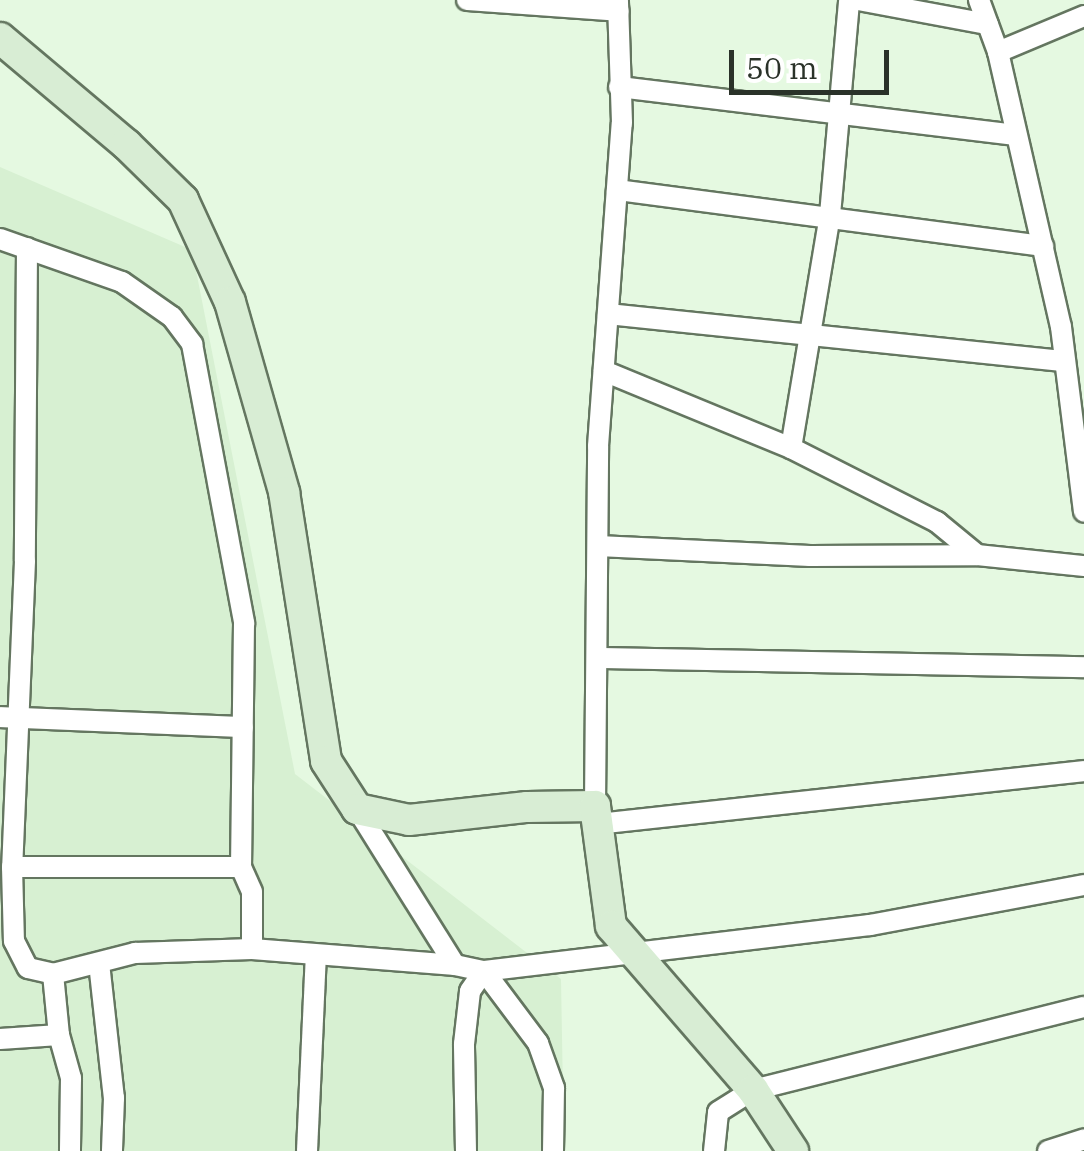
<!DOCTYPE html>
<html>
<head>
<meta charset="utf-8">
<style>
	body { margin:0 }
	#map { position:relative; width:1084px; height:1151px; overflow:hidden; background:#e5f9e1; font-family:"IBM Plex Serif",serif }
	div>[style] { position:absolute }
	.built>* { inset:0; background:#d7f0d2 }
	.roads { filter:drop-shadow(2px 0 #647660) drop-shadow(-2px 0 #647660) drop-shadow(0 2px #647660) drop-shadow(0 -2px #647660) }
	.street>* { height:20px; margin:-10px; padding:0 10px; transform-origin:10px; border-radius:10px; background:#fff }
	.secondary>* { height:30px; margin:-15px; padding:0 15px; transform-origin:15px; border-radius:15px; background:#d8edd4 }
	span { translate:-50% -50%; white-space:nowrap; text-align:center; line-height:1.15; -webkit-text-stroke:8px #fff; paint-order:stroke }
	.scale { position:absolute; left:729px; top:50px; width:160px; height:45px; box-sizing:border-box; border:5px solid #2a3229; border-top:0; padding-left:12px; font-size:30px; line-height:35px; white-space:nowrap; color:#2a3229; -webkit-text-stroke:8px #fff; paint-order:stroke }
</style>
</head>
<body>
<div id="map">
	<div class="built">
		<i style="clip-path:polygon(0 167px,192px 250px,295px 774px,561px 979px,564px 1151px,0 1151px)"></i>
	</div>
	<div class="roads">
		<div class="street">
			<i style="left:467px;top:0;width:152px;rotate:4.1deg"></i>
			<i style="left:858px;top:0;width:132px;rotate:10.5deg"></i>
			<i style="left:979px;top:0;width:55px;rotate:69.9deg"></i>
			<i style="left:998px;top:52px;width:282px;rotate:77.1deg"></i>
			<i style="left:1061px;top:327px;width:186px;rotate:82.9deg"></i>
			<i style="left:998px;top:52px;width:93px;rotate:-22.7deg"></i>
			<i style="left:619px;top:87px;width:398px;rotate:6.9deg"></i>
			<i style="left:617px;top:190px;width:430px;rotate:7.5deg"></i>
			<i style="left:0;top:239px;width:129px;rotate:19.4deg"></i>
			<i style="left:122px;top:282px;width:61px;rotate:35deg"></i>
			<i style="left:172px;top:317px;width:34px;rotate:53deg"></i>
			<i style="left:192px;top:344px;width:284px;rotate:79.4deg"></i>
			<i style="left:244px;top:623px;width:244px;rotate:90.7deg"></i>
			<i style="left:241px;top:867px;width:27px;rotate:66deg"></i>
			<i style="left:252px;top:892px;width:57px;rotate:90deg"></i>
			<i style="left:27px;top:248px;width:313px;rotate:90.4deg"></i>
			<i style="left:25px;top:561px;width:306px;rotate:92.4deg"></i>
			<i style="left:12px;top:867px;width:74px;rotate:88.5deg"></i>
			<i style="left:14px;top:941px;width:30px;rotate:63deg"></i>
			<i style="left:28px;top:968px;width:26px;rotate:13deg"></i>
			<i style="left:53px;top:974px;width:85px;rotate:-14.4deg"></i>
			<i style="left:135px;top:953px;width:117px;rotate:-2deg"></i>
			<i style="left:252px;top:949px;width:204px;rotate:4.5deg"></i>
			<i style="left:455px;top:965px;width:30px;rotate:12deg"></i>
			<i style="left:484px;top:971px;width:389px;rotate:-6.8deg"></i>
			<i style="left:870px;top:925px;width:218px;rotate:-10.6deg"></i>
			<i style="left:608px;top:314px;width:459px;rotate:5.9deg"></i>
			<i style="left:604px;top:371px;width:202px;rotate:22.4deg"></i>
			<i style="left:791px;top:448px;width:164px;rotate:26.9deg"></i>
			<i style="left:937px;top:522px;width:52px;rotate:39.5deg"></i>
			<i style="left:791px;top:448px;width:236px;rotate:-80.5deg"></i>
			<i style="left:830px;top:215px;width:216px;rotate:-84.9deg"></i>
			<i style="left:598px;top:546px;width:212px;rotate:2.7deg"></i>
			<i style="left:810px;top:556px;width:167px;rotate:-0.3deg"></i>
			<i style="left:977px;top:555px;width:108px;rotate:5.9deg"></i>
			<i style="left:599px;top:658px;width:485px;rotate:1.1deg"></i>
			<i style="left:0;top:717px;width:243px;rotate:2.4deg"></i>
			<i style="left:595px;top:806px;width:360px;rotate:-89.5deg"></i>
			<i style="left:598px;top:446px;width:324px;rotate:-85.8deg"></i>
			<i style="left:622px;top:123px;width:123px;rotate:-91.9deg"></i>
			<i style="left:357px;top:809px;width:184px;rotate:57.9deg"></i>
			<i style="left:597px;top:824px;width:490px;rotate:-6.2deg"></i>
			<i style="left:12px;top:867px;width:229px"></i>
			<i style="left:99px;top:963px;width:136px;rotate:83.7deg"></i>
			<i style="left:114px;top:1098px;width:53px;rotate:92.2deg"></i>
			<i style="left:53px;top:974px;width:61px;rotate:84.4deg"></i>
			<i style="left:59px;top:1035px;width:45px;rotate:74.4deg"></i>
			<i style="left:71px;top:1078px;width:73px;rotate:90.8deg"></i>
			<i style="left:0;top:1039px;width:59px;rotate:-3.9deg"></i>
			<i style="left:307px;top:1151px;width:196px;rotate:-87.4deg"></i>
			<i style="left:466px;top:1151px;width:107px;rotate:-91.1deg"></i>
			<i style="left:464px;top:1044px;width:53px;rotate:-83.5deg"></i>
			<i style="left:470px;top:991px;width:24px;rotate:-55deg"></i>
			<i style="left:484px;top:971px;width:90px;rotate:53.1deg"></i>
			<i style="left:538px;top:1043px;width:48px;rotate:70.4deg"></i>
			<i style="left:554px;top:1088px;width:63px;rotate:90.9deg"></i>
			<i style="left:714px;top:1151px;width:39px;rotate:-84deg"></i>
			<i style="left:718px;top:1112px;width:41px;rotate:-32.2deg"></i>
			<i style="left:753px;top:1090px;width:341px;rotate:-14.1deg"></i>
			<i style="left:1048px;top:1151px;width:38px;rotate:-18deg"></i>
		</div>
		<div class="secondary">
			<i style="left:0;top:38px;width:165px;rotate:40.1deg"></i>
			<i style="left:126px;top:144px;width:80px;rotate:44.5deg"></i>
			<i style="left:183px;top:200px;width:112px;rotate:65.3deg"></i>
			<i style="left:230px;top:302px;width:198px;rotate:74.1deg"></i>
			<i style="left:284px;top:492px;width:272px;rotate:81.1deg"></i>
			<i style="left:326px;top:761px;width:57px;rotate:57.1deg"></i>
			<i style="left:357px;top:809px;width:53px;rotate:11.9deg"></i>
			<i style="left:409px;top:820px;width:119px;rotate:-6.3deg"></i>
			<i style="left:527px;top:807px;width:68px;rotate:-0.8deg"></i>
			<i style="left:595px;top:806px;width:121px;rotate:82.4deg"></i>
			<i style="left:611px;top:926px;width:217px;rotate:49.1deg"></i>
			<i style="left:753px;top:1090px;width:73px;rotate:56.7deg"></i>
		</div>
	</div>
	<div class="scale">50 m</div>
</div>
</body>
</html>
